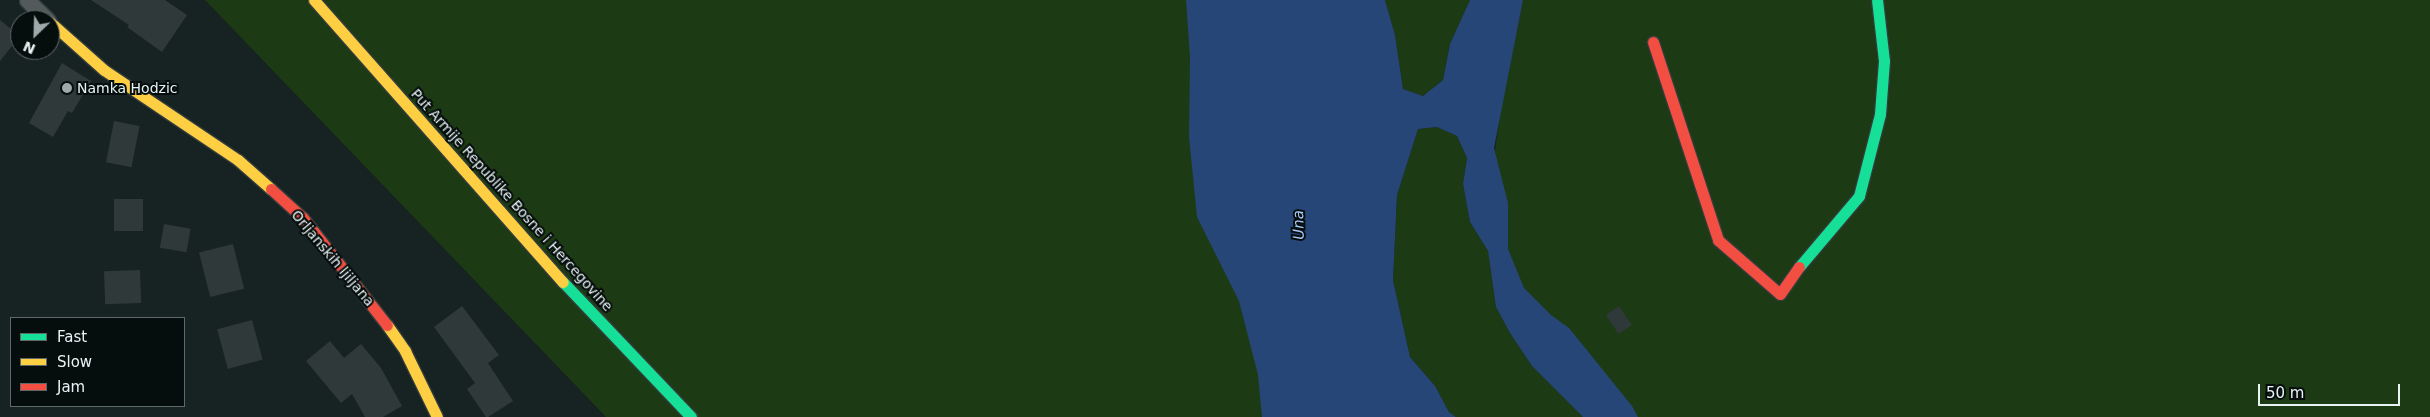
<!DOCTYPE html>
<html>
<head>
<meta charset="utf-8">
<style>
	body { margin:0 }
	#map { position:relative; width:2430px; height:417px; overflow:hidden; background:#172222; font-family:"DejaVu Sans",sans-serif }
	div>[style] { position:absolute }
	.green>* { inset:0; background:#1c3a13 }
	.water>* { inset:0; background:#264678 }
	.building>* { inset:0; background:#30393a; transform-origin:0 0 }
	.roads { filter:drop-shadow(1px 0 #343d3d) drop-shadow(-1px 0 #343d3d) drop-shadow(0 1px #343d3d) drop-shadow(0 -1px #343d3d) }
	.street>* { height:15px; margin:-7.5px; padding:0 7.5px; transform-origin:7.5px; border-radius:7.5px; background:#525a5a }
	.fast>* { height:11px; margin:-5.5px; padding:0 5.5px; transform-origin:5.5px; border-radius:5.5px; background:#16e098 }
	.slow>* { height:11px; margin:-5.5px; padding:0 5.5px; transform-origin:5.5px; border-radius:5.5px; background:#ffcf43 }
	.jam>* { height:11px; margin:-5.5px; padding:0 5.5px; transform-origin:5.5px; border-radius:5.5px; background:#f24e42 }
	.dots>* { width:14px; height:14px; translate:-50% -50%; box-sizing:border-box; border:2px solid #060d0d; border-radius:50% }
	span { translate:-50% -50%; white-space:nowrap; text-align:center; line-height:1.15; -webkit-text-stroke:4px #060d0d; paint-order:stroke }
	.poi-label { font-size:14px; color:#e7f3f3 }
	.left { translate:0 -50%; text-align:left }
	.street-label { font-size:14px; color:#e7f3f3 }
	.water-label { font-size:15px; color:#a8c7f9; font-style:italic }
	.legend { position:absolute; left:10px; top:317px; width:175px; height:90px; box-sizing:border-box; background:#060d0d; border:1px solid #606969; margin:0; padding:6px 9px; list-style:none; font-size:15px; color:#e7f3f3 }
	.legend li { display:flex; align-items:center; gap:10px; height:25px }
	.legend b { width:25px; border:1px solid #606969 }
	.north { position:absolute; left:10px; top:10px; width:50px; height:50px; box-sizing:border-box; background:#060d0d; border:1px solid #606969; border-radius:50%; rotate:204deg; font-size:14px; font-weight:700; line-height:20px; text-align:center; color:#e7f3f3 }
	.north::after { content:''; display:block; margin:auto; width:18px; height:22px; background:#9eaaaa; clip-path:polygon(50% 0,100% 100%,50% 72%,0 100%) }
	.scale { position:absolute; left:2258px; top:384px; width:142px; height:22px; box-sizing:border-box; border:2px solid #e7f3f3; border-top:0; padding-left:6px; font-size:15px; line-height:18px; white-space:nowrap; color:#e7f3f3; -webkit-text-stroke:4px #060d0d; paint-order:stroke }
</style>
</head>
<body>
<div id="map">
	<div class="green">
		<i style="clip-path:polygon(205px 0,1189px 0,1275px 417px,606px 417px)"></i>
		<i style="clip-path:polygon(1385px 0,1470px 0,1450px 44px,1443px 80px,1423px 96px,1403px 89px,1395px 35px)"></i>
		<i style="clip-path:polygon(1523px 0,2430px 0,2430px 417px,1616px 417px,1511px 278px,1489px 195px,1500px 114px)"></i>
		<i style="clip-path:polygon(1437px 127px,1457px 136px,1467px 158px,1463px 184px,1470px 222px,1488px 251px,1496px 307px,1510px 333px,1532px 366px,1583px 417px,1456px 417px,1449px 412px,1435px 386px,1410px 357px,1393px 280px,1397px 195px,1418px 129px)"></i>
	</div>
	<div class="water">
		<i style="clip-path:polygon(1186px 0,1385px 0,1395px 35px,1403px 89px,1423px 96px,1443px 80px,1450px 44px,1470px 0,1523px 0,1494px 148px,1508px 203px,1508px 249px,1524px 288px,1551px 315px,1569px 328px,1632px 406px,1638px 417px,1583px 417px,1532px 366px,1510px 333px,1496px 307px,1488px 251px,1470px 222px,1463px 184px,1467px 158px,1457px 136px,1437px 127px,1418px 129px,1397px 195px,1393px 280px,1410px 357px,1435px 386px,1449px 412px,1456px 417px,1262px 417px,1258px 375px,1239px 301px,1197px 217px,1189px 137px,1190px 57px)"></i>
	</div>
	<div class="building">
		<i style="clip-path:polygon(91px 0,165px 0,187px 15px,162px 52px,127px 27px,129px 25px)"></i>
		<i style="clip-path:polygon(0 20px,20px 36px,0 61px)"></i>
		<i style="clip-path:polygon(62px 63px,91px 81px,72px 113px,68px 111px,53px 137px,29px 123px)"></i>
		<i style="left:114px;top:121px;width:26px;height:42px;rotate:11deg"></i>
		<i style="left:114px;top:199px;width:29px;height:32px"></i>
		<i style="left:164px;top:224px;width:27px;height:24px;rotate:10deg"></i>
		<i style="left:233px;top:244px;width:46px;height:35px;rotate:76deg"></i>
		<i style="left:140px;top:270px;width:33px;height:36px;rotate:88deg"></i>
		<i style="clip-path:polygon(462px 306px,499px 355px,488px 363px,513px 401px,488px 417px,486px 417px,467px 389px,475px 383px,434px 327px)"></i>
		<i style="left:1619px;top:306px;width:23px;height:16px;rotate:56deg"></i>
		<i style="left:252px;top:320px;width:41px;height:36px;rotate:75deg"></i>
		<i style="clip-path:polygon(330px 341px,344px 358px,361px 344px,381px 368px,402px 406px,383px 417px,365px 417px,352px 394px,341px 403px,306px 361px)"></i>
	</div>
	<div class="roads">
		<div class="street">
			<i style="left:27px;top:0;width:29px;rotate:44deg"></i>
		</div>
		<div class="fast">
			<i style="left:1799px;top:267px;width:93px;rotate:-49.8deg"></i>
			<i style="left:1859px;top:196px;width:85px;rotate:-75.6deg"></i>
			<i style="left:1880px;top:114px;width:53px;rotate:-85.7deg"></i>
			<i style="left:1884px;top:61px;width:61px;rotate:-96.5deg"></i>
			<i style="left:563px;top:282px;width:186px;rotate:46.5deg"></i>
		</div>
		<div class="slow">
			<i style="left:314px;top:0;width:376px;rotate:48.6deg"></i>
			<i style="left:50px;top:22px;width:72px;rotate:41.6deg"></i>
			<i style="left:104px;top:70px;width:161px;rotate:33.9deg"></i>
			<i style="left:238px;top:160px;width:44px;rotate:41.3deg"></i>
			<i style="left:387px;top:325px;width:32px;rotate:55deg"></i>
			<i style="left:405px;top:351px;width:73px;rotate:64.1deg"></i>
		</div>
		<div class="jam">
			<i style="left:1653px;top:42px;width:208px;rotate:71.8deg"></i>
			<i style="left:1718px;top:240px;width:82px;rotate:41.1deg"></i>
			<i style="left:1780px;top:294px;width:33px;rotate:-55deg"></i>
			<i style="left:271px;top:189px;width:43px;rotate:42.2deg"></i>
			<i style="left:303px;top:218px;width:136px;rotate:51.9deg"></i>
		</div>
	</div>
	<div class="dots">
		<i style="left:67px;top:88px;background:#9eaaaa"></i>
	</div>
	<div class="poi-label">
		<span class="left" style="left:77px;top:88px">Namka Hodzic</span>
	</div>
	<div class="street-label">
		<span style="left:512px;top:200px;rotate:48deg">Put Armije Republike Bosne i Hercegovine</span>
		<span style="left:333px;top:258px;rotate:50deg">Orljanskih ljiljana</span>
	</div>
	<div class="water-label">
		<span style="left:1299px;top:225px;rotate:-91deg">Una</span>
	</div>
	<ul class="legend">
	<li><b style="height:6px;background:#16e098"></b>Fast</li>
	<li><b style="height:6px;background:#ffcf43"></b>Slow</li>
	<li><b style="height:6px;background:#f24e42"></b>Jam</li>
	</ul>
	<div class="north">N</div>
	<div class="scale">50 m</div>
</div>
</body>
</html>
